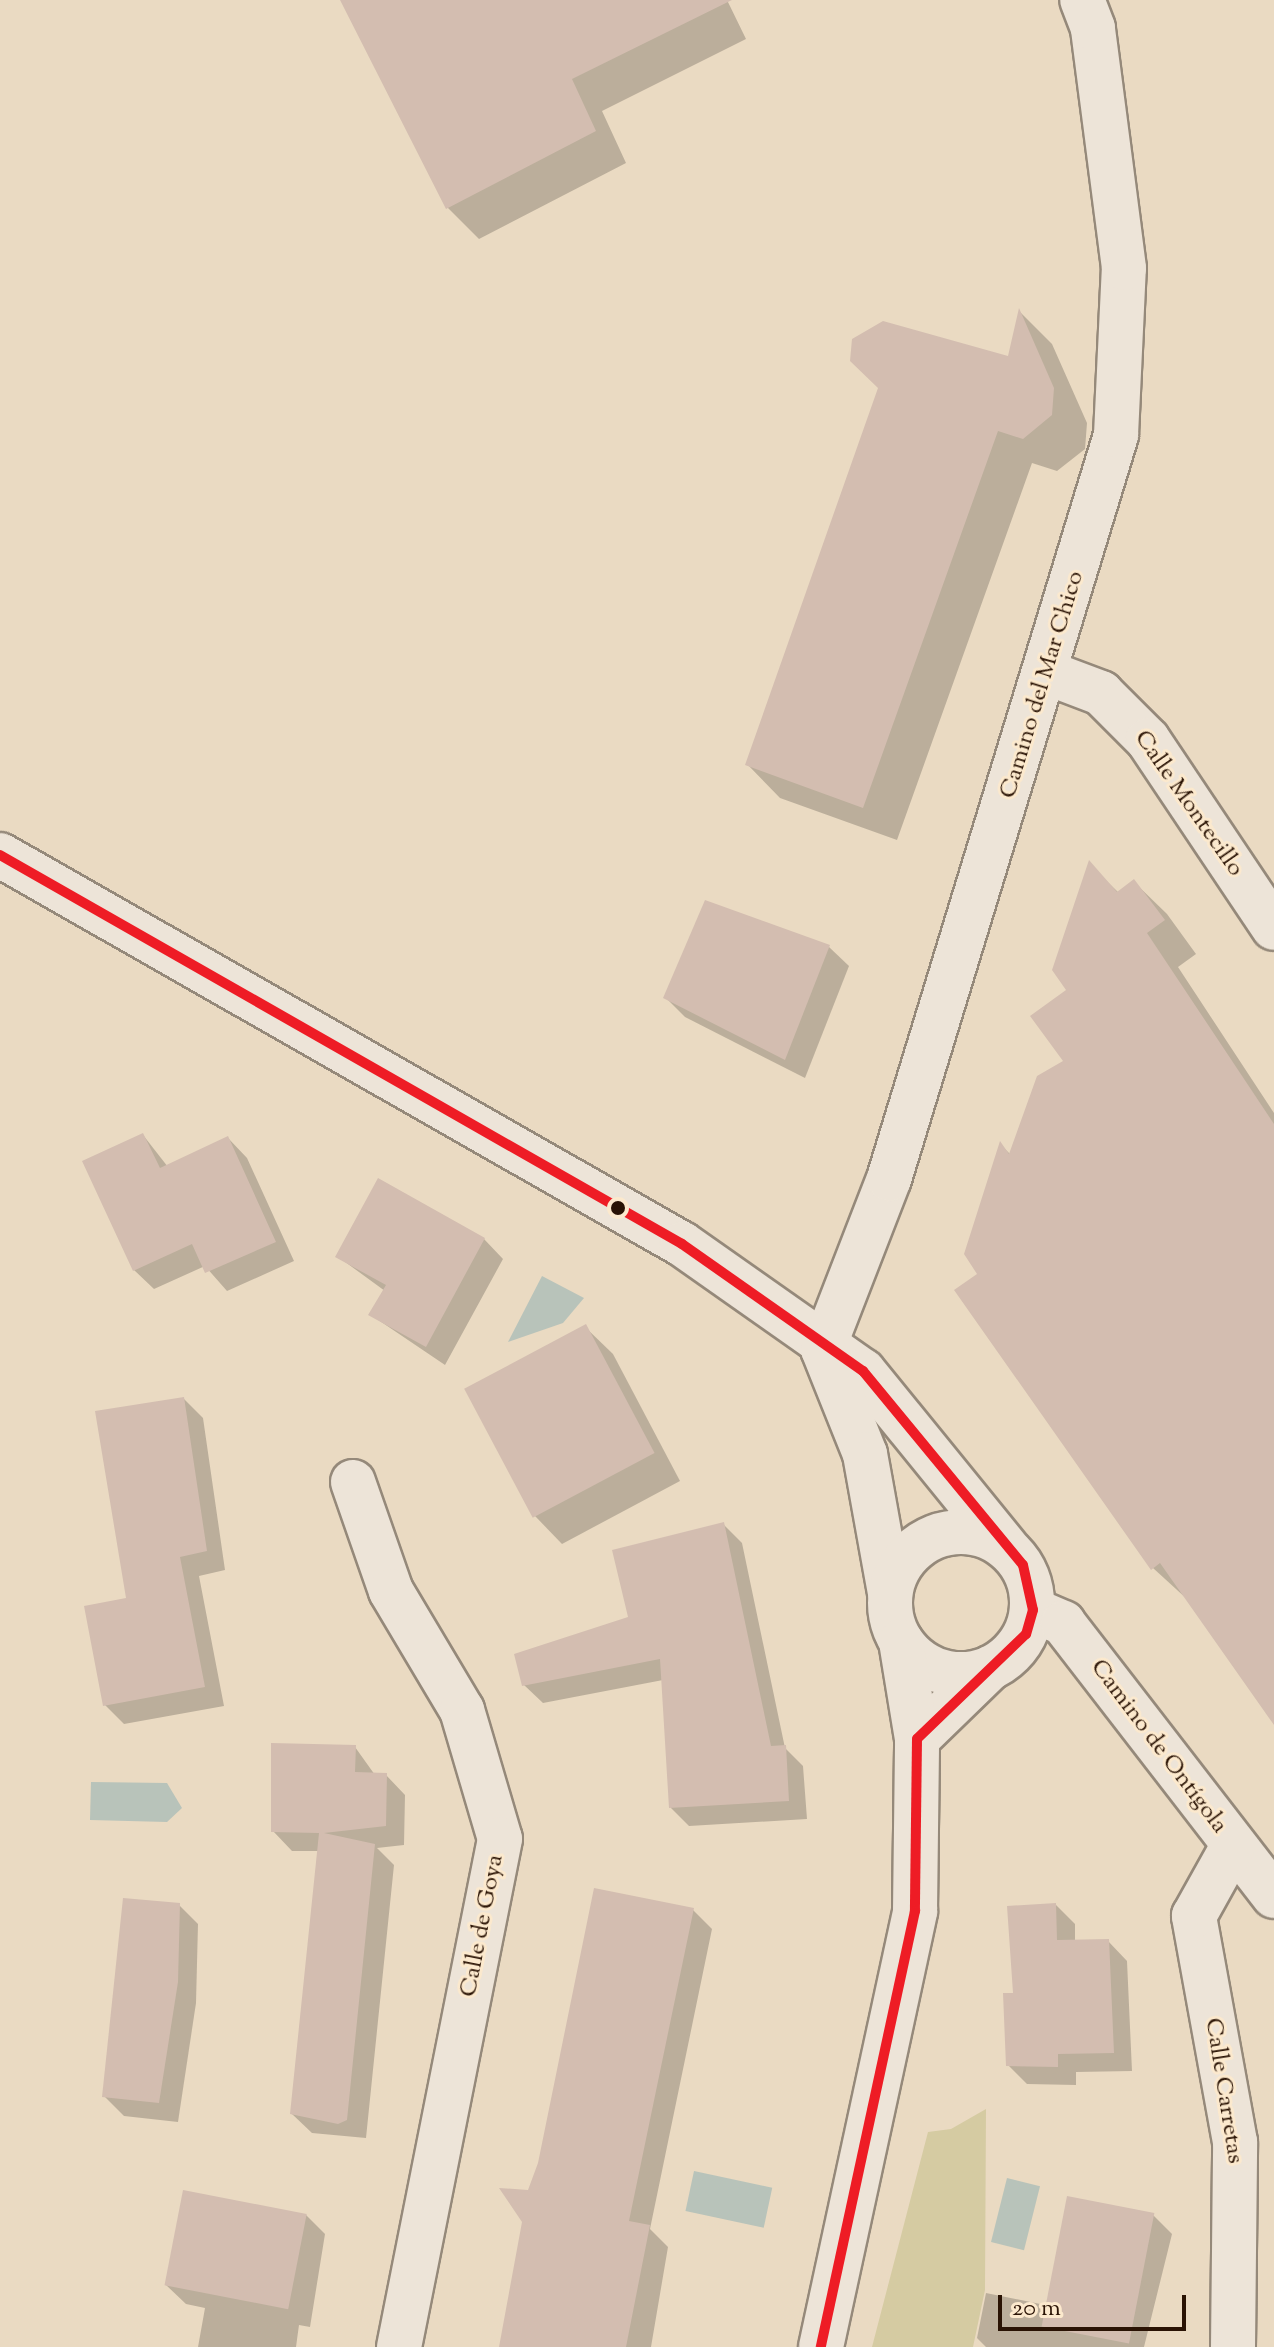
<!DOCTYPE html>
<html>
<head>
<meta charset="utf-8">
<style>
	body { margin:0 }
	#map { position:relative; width:1274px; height:2347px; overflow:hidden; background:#eadac2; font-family:"Sorts Mill Goudy",serif }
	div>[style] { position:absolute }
	.green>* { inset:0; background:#d5cba2 }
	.water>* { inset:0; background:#b8c3ba; transform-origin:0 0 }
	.shadow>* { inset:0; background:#0003 }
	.building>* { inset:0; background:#d3bdb0; transform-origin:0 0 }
	.roads { filter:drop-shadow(2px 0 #95897a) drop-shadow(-2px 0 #95897a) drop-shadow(0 2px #95897a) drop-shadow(0 -2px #95897a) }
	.minor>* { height:44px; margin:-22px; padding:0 22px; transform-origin:22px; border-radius:22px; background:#ede4d8 }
	.minor>.ring { margin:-22px; padding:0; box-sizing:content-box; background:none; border:44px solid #ede4d8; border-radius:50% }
	.bus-1>* { height:10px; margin:-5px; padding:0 5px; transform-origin:5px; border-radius:5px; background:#ee1c25 }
	.dots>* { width:22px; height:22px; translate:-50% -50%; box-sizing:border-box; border:4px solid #fce9cd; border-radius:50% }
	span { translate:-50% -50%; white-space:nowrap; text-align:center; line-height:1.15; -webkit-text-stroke:6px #fce9cd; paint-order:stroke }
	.street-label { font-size:24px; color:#2a1304 }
	.scale { position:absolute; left:998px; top:2295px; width:188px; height:36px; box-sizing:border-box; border:4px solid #2a1304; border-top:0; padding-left:10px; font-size:24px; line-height:28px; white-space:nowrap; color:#2a1304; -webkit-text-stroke:6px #fce9cd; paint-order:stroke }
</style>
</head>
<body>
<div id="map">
	<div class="green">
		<i style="clip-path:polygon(986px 2109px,985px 2290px,973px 2347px,872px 2347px,928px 2132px,951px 2129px)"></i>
	</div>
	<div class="water">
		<i style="clip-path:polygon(542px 1276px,584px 1298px,563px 1323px,508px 1342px)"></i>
		<i style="clip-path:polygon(91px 1782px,167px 1783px,182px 1808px,167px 1822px,90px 1820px)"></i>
		<i style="left:694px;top:2171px;width:80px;height:41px;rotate:12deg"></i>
		<i style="left:1007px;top:2178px;width:34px;height:66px;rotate:14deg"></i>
	</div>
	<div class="shadow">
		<i style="clip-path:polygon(343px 0,727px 0,746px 39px,602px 111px,626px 163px,479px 239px,448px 208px)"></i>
		<i style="clip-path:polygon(1020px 312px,1052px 344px,1087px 423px,1085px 449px,1057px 471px,1032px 463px,897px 840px,780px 798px,747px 764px,880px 389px,1009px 359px)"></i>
		<i style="clip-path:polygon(1089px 864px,1119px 893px,1134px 882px,1167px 914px,1196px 954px,1178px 967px,1274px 1113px,1274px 1721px,1188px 1600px,1153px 1568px,980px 1274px,1001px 1145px,1011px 1155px,1066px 1061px)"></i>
		<i style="clip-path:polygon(829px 947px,849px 966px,805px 1078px,685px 1017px,666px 998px)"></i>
		<i style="clip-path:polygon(143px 1135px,168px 1167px,228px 1138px,247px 1158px,294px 1261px,227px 1291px,205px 1266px,154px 1289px,134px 1270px)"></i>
		<i style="clip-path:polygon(484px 1239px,503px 1259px,445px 1365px,371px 1315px,385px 1291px,337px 1256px)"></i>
		<i style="clip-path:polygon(585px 1327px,613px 1354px,680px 1481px,562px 1544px,535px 1516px)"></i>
		<i style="clip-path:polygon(184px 1399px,203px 1418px,225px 1570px,199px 1576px,224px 1706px,124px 1724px,105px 1705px)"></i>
		<i style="clip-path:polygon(724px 1525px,742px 1543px,785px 1748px,803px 1766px,807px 1819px,689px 1826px,671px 1808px,663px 1680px,543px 1703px,524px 1685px,631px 1618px)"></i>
		<i style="clip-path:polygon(355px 1747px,375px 1775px,386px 1775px,405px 1795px,404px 1845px,377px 1848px,394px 1865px,366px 2138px,312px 2133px,292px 2114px,319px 1851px,292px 1851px,273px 1831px)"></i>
		<i style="clip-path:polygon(179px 1905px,198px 1924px,196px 2003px,178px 2122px,124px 2116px,104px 2096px)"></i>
		<i style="clip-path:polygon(1056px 1905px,1075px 1924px,1075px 1942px,1108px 1941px,1127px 1961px,1132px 2071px,1076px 2072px,1076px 2085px,1027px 2084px,1008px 2065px,1015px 1995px)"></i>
		<i style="clip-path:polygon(693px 1910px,712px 1929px,650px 2229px,668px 2247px,651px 2347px,502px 2347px,529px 2192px)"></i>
		<i style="clip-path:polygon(306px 2215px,325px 2234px,310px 2327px,299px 2325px,296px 2347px,198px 2347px,205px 2308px,186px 2304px,166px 2285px)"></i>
		<i style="clip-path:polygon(1153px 2215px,1172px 2234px,1144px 2347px,986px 2347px,977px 2338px,986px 2293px,1045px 2305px)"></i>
	</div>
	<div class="building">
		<i style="clip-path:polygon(340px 0,732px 0,572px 79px,596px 131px,446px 209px)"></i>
		<i style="clip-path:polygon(1019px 308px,1054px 388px,1052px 415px,1023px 439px,998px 431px,863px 808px,745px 765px,878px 388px,850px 361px,852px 339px,883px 321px,1008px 356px)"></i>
		<i style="clip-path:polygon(1089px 860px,1117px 892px,1134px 879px,1165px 920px,1147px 933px,1274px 1124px,1274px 1725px,1160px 1563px,1151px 1570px,954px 1290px,977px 1274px,964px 1254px,1000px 1141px,1009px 1154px,1037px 1076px,1063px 1061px,1030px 1016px,1066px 990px,1052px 970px)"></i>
		<i style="clip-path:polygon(705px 900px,830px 945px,785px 1060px,663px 998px)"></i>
		<i style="clip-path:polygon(143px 1133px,160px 1168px,228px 1136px,276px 1242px,205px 1273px,192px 1244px,133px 1271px,82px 1161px)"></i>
		<i style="clip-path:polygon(378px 1178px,485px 1238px,426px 1347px,368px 1315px,386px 1285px,335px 1257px)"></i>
		<i style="left:586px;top:1324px;width:146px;height:138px;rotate:62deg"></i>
		<i style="clip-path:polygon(184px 1397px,207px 1551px,180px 1557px,205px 1687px,103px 1706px,84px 1606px,126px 1598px,95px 1411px)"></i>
		<i style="clip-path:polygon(724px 1522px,771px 1746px,786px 1745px,789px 1801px,669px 1808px,660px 1659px,522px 1686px,514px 1654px,628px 1617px,612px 1550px)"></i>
		<i style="clip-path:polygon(271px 1743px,356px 1745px,355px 1772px,387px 1773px,386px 1826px,324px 1833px,375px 1844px,347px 2120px,338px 2124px,290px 2114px,319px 1833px,271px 1832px)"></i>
		<i style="clip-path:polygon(594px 1888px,694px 1908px,629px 2221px,650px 2225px,626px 2347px,499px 2347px,522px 2222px,499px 2188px,528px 2190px,538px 2163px)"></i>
		<i style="clip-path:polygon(123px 1898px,180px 1903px,178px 1982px,159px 2103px,102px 2097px)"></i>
		<i style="clip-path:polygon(1056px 1903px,1057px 1940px,1109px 1939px,1114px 2053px,1058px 2054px,1058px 2067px,1006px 2066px,1003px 1993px,1013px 1993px,1007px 1906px)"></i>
		<i style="left:183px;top:2190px;width:126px;height:97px;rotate:11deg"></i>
		<i style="left:1067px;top:2196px;width:89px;height:133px;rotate:11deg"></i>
	</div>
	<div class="roads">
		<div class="minor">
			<i style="left:1048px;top:673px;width:57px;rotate:20.7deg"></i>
			<i style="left:1101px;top:693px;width:66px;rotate:45deg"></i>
			<i style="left:1148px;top:740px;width:226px;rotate:56.2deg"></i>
			<i style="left:0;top:855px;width:785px;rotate:29.7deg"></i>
			<i style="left:682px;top:1244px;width:221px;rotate:35.1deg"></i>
			<i style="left:863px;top:1371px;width:227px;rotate:50.9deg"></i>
			<i style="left:823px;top:1349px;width:182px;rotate:-68.8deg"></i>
			<i style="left:889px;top:1179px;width:778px;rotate:-73.03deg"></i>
			<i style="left:1116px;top:435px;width:167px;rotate:-87.3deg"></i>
			<i style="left:1124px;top:268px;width:242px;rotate:-97.4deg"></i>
			<i style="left:1093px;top:28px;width:30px;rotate:-111deg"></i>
			<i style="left:823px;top:1349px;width:113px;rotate:68.2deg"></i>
			<i style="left:865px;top:1454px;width:141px;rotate:79.8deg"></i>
			<i style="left:353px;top:1482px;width:115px;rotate:70.8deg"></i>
			<i style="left:391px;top:1591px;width:139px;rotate:59.2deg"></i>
			<i style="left:462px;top:1710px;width:134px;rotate:73.6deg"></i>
			<i style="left:500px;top:1839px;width:518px;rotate:101.24deg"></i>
			<i class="ring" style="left:890px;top:1532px;width:98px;height:98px"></i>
			<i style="left:1033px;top:1610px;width:33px;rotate:23deg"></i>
			<i style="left:1063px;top:1623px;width:345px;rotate:52.3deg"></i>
			<i style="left:917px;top:1739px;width:102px;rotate:-44.2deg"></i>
			<i style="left:821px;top:2347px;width:446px;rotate:-77.8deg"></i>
			<i style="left:915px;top:1911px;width:172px;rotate:-89.3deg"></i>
			<i style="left:917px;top:1739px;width:99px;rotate:-99.3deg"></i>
			<i style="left:1233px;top:2347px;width:205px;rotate:-89.4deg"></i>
			<i style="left:1235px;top:2142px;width:230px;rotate:-100.3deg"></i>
			<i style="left:1194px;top:1916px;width:80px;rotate:-60.9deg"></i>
		</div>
	</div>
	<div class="bus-1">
		<i style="left:0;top:855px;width:785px;rotate:29.7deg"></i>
		<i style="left:682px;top:1244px;width:221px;rotate:35.1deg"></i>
		<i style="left:863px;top:1371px;width:251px;rotate:50.5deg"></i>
		<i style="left:1023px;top:1565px;width:46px;rotate:77.5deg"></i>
		<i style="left:1033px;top:1610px;width:25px;rotate:106deg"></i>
		<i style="left:1026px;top:1634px;width:151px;rotate:136.1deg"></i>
		<i style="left:917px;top:1739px;width:172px;rotate:90.7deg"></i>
		<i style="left:915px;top:1911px;width:446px;rotate:102.2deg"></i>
	</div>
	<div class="dots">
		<i style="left:618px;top:1208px;background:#2a1304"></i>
	</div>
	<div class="street-label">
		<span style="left:1043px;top:685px;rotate:-73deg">Camino del Mar Chico</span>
		<span style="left:1188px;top:804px;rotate:55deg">Calle Montecillo</span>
		<span style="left:1158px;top:1747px;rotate:53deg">Camino de Ontígola</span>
		<span style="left:483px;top:1926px;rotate:-79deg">Calle de Goya</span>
		<span style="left:1223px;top:2091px;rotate:81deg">Calle Carretas</span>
	</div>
	<div class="scale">20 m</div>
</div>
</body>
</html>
